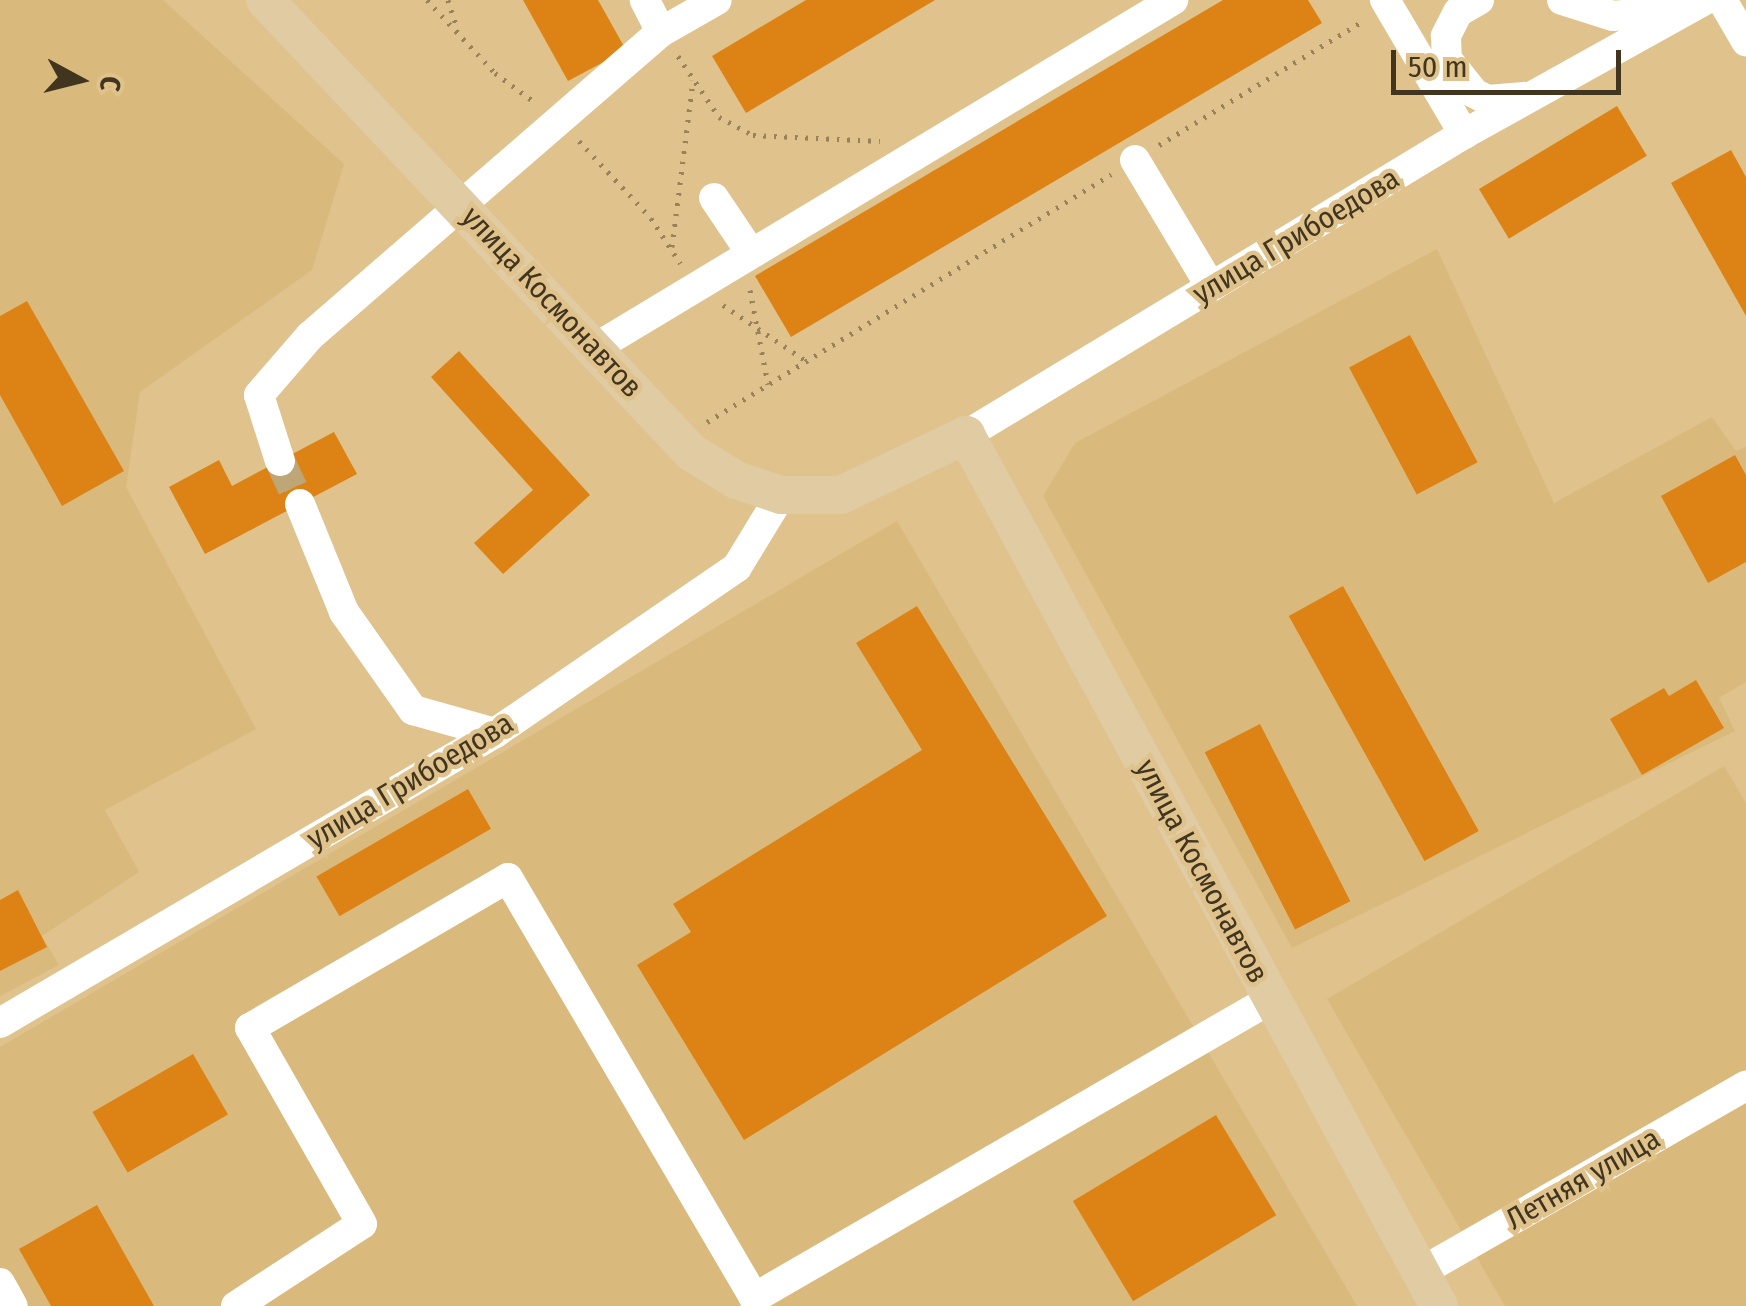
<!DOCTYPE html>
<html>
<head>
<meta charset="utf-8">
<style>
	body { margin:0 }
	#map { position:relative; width:1746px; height:1306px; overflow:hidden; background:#dfc28c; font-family:"Fira Sans Condensed",sans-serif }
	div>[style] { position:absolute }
	.built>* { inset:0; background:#daba7c }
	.building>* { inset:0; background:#dd8316; transform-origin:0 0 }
	.minor-tunnel>* { height:30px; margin-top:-15px; transform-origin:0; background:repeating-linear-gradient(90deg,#bfa676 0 30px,transparent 0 45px) }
	.path>* { height:5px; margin-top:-2.5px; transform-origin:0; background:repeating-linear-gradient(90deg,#97825b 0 2.5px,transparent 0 10.5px) }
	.minor>* { height:30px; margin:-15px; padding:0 15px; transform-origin:15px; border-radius:15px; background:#fff }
	.major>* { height:38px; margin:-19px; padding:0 19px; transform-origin:19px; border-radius:19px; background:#e0cba3 }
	span { translate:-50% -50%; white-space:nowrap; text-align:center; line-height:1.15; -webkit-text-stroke:9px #dfc28c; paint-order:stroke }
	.street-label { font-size:30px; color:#41351f }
	.north { position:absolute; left:30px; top:30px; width:100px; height:100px; -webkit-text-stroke:8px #dfc28c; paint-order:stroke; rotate:97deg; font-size:28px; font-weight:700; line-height:40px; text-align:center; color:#41351f }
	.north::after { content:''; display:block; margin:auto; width:35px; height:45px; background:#41351f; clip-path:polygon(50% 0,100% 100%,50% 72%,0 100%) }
	.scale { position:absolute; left:1391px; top:50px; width:230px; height:45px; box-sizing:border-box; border:5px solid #41351f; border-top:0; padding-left:12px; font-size:30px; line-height:35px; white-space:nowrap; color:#41351f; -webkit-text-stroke:8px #dfc28c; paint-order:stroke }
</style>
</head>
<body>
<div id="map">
	<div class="built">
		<i style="clip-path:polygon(0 0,163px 0,344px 164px,312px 270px,140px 392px,126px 487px,256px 729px,105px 810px,139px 872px,42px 936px,59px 965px,0 996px)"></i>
		<i style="clip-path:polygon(1437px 249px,1554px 503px,1712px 417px,1736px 451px,1746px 447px,1746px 682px,1719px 698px,1735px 731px,1292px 948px,1043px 496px,1075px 443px)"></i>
		<i style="clip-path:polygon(897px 521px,1357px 1306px,0 1306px,0 1047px)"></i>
		<i style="clip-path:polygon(1724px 766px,1746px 803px,1746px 1306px,1505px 1306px,1327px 999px)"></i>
	</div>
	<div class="building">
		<i style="clip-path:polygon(523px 0,598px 0,626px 50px,568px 81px)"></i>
		<i style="clip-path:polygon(806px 0,935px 0,746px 113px,712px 56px)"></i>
		<i style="clip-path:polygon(1223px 0,1308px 0,1322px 23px,791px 337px,755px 276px)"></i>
		<i style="left:1617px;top:106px;width:58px;height:161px;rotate:59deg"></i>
		<i style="clip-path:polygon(1731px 150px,1746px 177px,1746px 316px,1671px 183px)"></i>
		<i style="clip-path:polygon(27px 301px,124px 471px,62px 506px,0 395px,0 316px)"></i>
		<i style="left:1410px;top:335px;width:144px;height:69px;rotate:62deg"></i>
		<i style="clip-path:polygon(459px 351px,590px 495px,503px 574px,474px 543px,533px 490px,431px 377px)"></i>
		<i style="clip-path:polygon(334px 432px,357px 474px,205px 554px,169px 487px,219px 460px,232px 486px)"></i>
		<i style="clip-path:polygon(1735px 455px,1746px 475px,1746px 562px,1708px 583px,1661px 496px)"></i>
		<i style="left:1343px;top:586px;width:280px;height:62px;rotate:61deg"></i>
		<i style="clip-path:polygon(917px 606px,1107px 916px,744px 1140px,637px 965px,691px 932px,673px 904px,922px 750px,856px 643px)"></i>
		<i style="clip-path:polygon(1696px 680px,1724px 728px,1642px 775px,1610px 719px,1664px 688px,1669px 696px)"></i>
		<i style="left:1260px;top:724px;width:199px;height:62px;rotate:63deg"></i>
		<i style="left:468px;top:789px;width:46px;height:175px;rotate:60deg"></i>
		<i style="clip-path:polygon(18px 890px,47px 947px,0 971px,0 900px)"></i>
		<i style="left:193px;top:1054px;width:70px;height:116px;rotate:60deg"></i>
		<i style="left:1216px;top:1115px;width:117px;height:167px;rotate:59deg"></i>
		<i style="clip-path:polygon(97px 1205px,154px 1306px,51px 1306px,19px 1249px)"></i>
	</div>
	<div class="minor-tunnel">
		<i style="left:280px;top:461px;width:47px;rotate:65.1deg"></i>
	</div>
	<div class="path">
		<i style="left:427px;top:0;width:100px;rotate:47deg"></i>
		<i style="left:495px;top:73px;width:52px;rotate:36.4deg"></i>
		<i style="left:448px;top:0;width:32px;rotate:72deg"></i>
		<i style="left:678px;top:56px;width:73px;rotate:56.1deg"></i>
		<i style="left:719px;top:117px;width:38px;rotate:28deg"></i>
		<i style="left:753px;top:135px;width:127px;rotate:2.7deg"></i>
		<i style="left:579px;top:141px;width:105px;rotate:46.9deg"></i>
		<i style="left:651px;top:218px;width:54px;rotate:57.2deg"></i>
		<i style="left:1159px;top:145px;width:239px;rotate:-31.3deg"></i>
		<i style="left:672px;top:247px;width:168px;rotate:-82.8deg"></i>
		<i style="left:750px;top:290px;width:96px;rotate:79.2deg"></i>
		<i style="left:723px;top:305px;width:99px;rotate:33.9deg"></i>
		<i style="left:707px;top:422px;width:474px;rotate:-31.5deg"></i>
	</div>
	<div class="minor">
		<i style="left:1385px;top:0;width:156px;rotate:59.5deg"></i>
		<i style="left:1479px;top:0;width:24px;rotate:150deg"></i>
		<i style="left:1458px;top:12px;width:27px;rotate:117deg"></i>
		<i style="left:1446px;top:36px;width:23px;rotate:88deg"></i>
		<i style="left:1447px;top:59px;width:43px;rotate:51.5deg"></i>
		<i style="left:1474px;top:93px;width:16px;rotate:27deg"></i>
		<i style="left:1488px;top:100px;width:36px;rotate:-5deg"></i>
		<i style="left:1562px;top:0;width:53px;rotate:17.4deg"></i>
		<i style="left:1613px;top:16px;width:59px;rotate:-5.8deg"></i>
		<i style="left:1722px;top:0;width:48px;rotate:59.7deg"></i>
		<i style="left:661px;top:32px;width:64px;rotate:-29.7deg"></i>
		<i style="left:1135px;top:160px;width:148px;rotate:59.1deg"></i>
		<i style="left:714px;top:198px;width:66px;rotate:56.1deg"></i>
		<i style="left:595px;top:348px;width:675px;rotate:-31.05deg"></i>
		<i style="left:966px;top:435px;width:582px;rotate:-31.15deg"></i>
		<i style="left:1464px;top:134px;width:276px;rotate:-29.1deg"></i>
		<i style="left:280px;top:461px;width:69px;rotate:-107.7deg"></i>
		<i style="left:259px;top:395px;width:78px;rotate:-49.2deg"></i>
		<i style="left:310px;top:336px;width:464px;rotate:-40.9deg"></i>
		<i style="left:661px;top:32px;width:36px;rotate:-117deg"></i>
		<i style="left:300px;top:504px;width:117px;rotate:67.8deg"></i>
		<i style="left:344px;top:612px;width:120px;rotate:54.9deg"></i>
		<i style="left:413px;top:710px;width:85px;rotate:15.7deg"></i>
		<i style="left:0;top:1023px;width:574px;rotate:-30.36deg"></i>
		<i style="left:495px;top:733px;width:293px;rotate:-34.4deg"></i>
		<i style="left:737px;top:567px;width:84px;rotate:-58.6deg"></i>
		<i style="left:1419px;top:1273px;width:377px;rotate:-29.8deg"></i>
		<i style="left:0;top:1283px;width:26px;rotate:61deg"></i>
		<i style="left:236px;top:1306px;width:150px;rotate:-33.1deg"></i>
		<i style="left:362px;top:1224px;width:226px;rotate:-119.7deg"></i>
		<i style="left:250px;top:1028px;width:298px;rotate:-30.2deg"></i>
		<i style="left:508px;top:878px;width:487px;rotate:59.6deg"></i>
		<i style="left:754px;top:1298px;width:597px;rotate:-30.04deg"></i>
	</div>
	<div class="major">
		<i style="left:265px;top:0;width:621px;rotate:46.7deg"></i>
		<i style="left:691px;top:452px;width:53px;rotate:31.9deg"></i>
		<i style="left:736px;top:480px;width:47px;rotate:18.4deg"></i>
		<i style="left:781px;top:495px;width:60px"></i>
		<i style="left:841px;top:495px;width:139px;rotate:-25.6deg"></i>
		<i style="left:966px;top:435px;width:991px;rotate:61.5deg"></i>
	</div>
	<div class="street-label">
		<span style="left:1296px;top:236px;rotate:-31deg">улица Грибоедова</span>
		<span style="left:552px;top:302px;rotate:47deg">улица Космонавтов</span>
		<span style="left:410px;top:781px;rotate:-31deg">улица Грибоедова</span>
		<span style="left:1202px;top:871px;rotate:62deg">улица Космонавтов</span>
		<span style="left:1583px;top:1179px;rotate:-30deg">Летняя улица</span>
	</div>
	<div class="north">С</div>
	<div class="scale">50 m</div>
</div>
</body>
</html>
